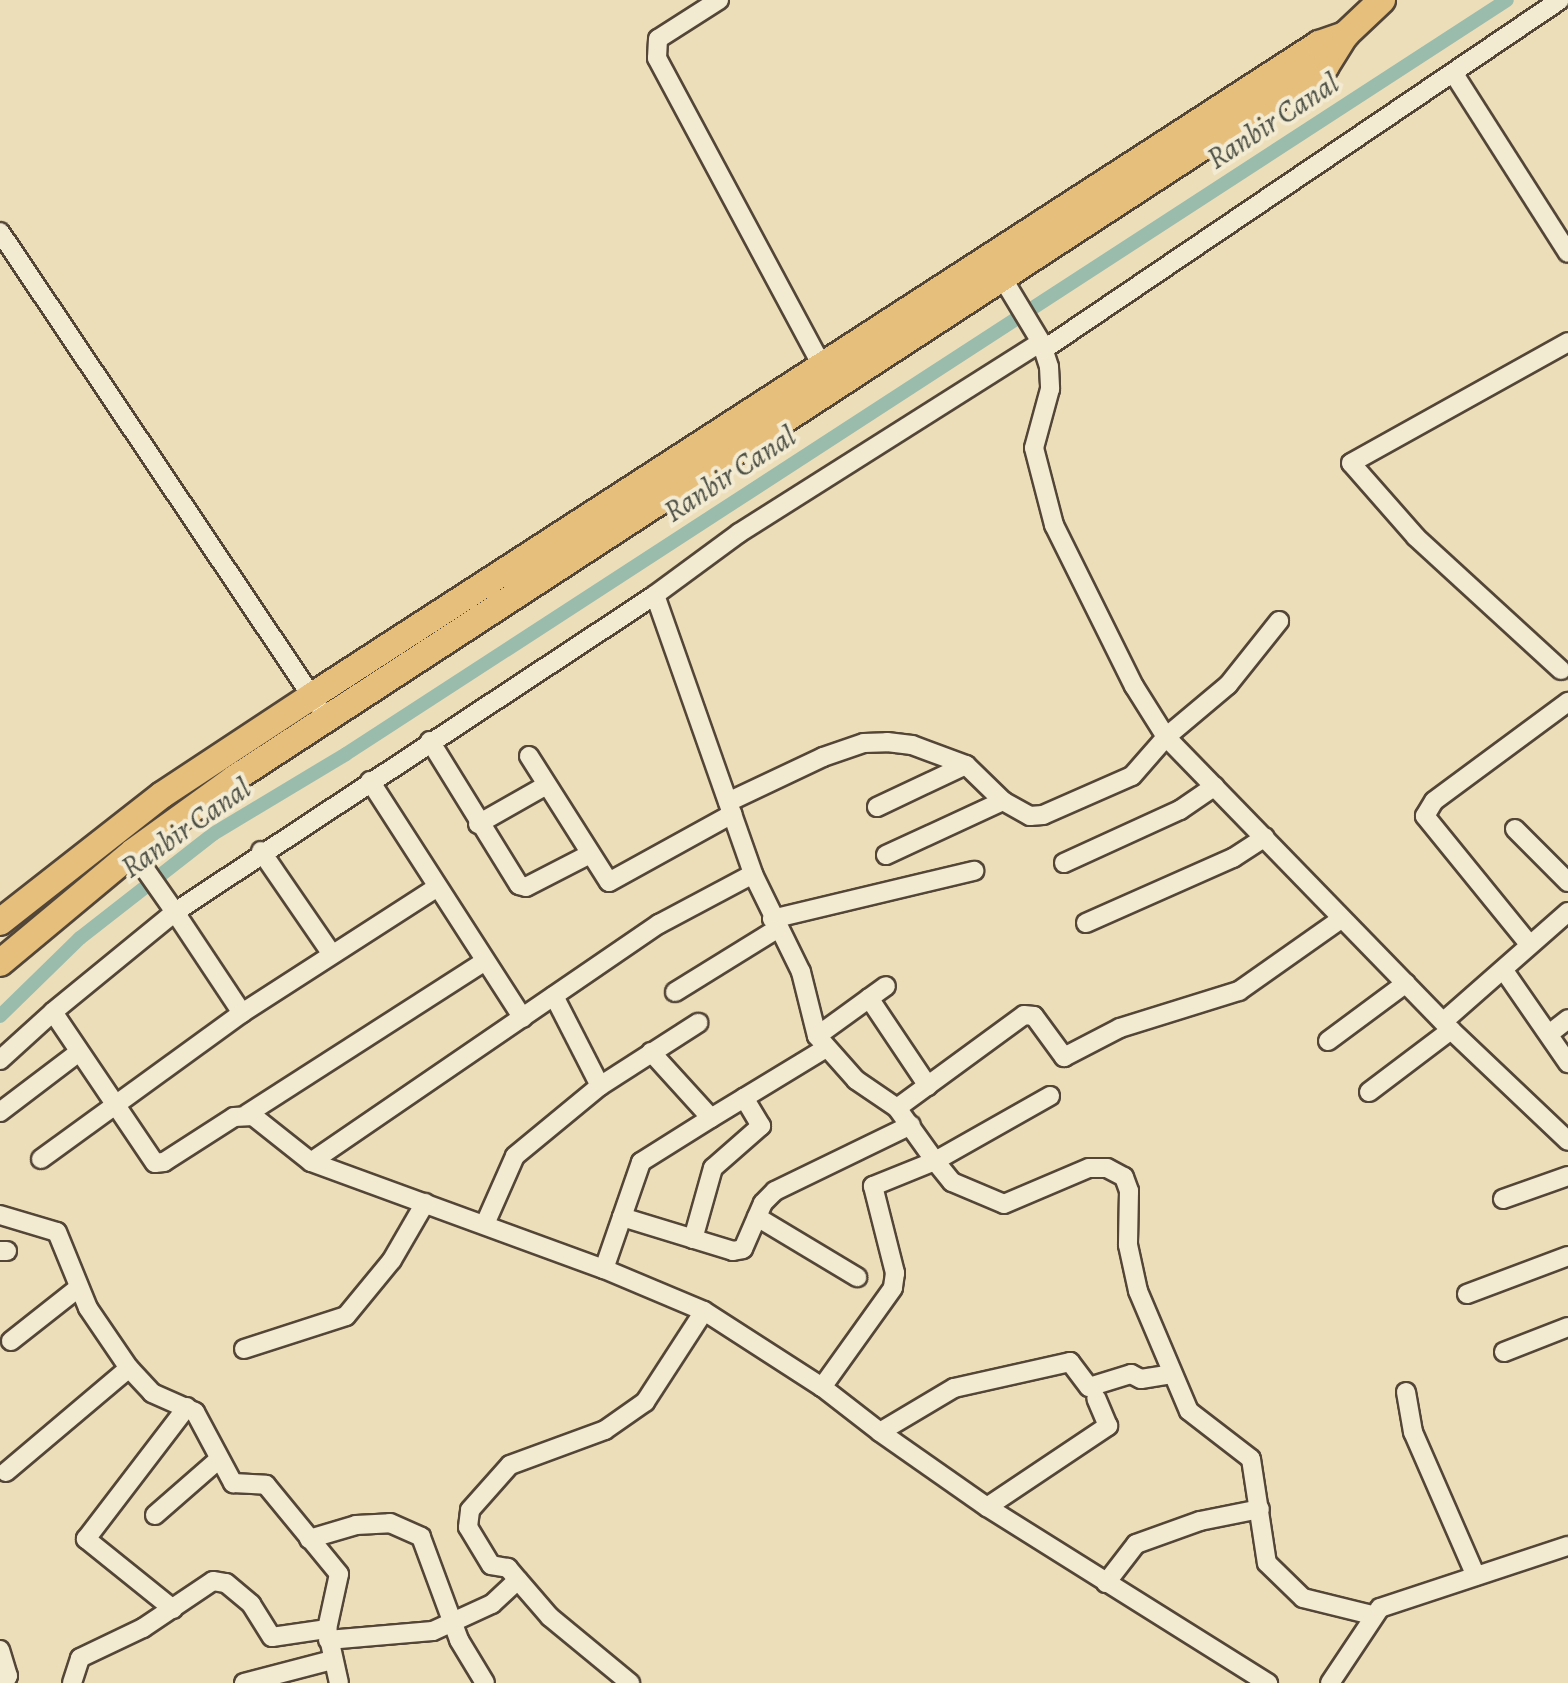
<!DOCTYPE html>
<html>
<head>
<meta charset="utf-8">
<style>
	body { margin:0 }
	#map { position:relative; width:1568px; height:1683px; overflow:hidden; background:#eddeba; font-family:Alegreya,serif }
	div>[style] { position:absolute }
	.canal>* { height:14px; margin:-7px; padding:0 7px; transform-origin:7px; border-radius:7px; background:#9abcad }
	.roads { filter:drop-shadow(2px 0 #534637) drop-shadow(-2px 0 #534637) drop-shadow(0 2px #534637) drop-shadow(0 -2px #534637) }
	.minor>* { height:18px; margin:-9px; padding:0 9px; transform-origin:9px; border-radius:9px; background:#f3ead2 }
	.highway>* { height:26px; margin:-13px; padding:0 13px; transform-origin:13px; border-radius:13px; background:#e6bf7d }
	span { translate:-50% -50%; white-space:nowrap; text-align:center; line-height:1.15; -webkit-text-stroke:8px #f3ead2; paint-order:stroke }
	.water-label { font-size:30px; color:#4b4f44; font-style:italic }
</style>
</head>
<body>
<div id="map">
	<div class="canal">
		<i style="left:0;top:1016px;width:112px;rotate:-44.3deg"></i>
		<i style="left:80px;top:938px;width:169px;rotate:-38deg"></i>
		<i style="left:213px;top:834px;width:155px;rotate:-31deg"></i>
		<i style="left:346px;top:754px;width:1384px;rotate:-33deg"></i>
	</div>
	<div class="roads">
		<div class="minor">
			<i style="left:719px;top:0;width:72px;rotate:147.4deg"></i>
			<i style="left:658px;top:39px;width:19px;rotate:93deg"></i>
			<i style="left:657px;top:58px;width:352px;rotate:61.8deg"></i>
			<i style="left:1454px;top:74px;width:212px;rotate:57.5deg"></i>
			<i style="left:0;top:232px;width:569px;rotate:56.11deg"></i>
			<i style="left:997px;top:269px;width:85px;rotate:58.9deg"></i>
			<i style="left:1041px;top:342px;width:26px;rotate:72deg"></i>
			<i style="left:1049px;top:367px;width:22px;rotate:87deg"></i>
			<i style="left:1050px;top:389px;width:61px;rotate:105.2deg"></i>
			<i style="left:1034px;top:448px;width:80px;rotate:75.4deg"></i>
			<i style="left:1054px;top:525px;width:180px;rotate:63.6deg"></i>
			<i style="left:1134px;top:686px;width:60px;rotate:57.9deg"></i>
			<i style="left:1166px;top:737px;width:409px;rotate:45.8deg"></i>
			<i style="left:1451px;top:1030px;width:161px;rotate:43.5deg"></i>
			<i style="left:1043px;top:350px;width:624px;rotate:-34.1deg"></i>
			<i style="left:655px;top:595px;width:296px;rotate:70.6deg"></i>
			<i style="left:753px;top:874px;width:109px;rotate:63.9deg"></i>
			<i style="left:801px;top:972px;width:66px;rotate:76deg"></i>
			<i style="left:817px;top:1036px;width:59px;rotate:48.4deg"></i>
			<i style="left:856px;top:1080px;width:50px;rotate:34.3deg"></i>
			<i style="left:897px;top:1108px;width:65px;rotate:54.4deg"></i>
			<i style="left:935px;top:1161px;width:67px;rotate:158deg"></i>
			<i style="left:873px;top:1186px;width:90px;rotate:75.8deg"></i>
			<i style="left:895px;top:1273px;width:15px;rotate:98deg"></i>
			<i style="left:893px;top:1288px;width:122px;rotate:125.6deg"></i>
			<i style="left:1561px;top:670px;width:197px;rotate:-137.5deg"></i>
			<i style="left:1416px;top:537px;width:98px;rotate:-131.3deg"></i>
			<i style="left:1351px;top:463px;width:248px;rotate:-29.1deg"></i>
			<i style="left:430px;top:741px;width:169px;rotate:58.3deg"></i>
			<i style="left:519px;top:885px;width:7px;rotate:16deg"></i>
			<i style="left:526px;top:887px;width:70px;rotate:-27.3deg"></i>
			<i style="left:529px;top:756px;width:149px;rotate:57.6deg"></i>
			<i style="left:609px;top:882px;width:141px;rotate:-28.9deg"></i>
			<i style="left:370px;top:781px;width:282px;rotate:57.2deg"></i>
			<i style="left:728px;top:802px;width:105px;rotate:-25.3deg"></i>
			<i style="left:823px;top:757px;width:43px;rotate:-18.9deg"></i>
			<i style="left:864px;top:743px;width:23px;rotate:-2deg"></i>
			<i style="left:887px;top:742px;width:25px;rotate:7deg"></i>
			<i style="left:912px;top:745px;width:58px;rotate:20.3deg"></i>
			<i style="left:966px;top:765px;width:52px;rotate:44.2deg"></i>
			<i style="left:1003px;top:801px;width:31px;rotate:29deg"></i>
			<i style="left:1030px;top:816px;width:13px;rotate:-4deg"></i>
			<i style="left:1043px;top:815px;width:97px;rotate:-23.7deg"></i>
			<i style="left:1132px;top:776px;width:52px;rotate:-48.9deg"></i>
			<i style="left:1166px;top:737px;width:81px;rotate:-40deg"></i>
			<i style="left:1228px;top:685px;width:82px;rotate:-51.4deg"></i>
			<i style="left:877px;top:807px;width:98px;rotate:-25.3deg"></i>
			<i style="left:478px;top:824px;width:77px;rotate:-29.6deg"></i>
			<i style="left:1515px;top:829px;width:75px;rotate:45deg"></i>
			<i style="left:261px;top:851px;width:124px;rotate:55.5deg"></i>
			<i style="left:133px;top:852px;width:73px;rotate:55deg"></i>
			<i style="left:175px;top:912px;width:158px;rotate:140.7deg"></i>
			<i style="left:53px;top:1012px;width:182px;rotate:56deg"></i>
			<i style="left:155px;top:1163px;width:9px;rotate:-6deg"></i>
			<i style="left:164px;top:1162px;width:83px;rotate:-32.7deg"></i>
			<i style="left:234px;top:1117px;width:19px;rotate:-3deg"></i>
			<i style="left:253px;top:1116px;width:74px;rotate:38.4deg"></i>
			<i style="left:311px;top:1162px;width:312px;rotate:20.1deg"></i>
			<i style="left:604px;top:1269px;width:108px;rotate:22.8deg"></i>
			<i style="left:704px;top:1311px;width:140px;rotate:32.8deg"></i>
			<i style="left:822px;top:1387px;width:73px;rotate:37.8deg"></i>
			<i style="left:880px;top:1432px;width:86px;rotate:-30.7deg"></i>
			<i style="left:954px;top:1388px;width:119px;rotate:-12.6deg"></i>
			<i style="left:1070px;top:1362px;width:31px;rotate:53deg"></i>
			<i style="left:1089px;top:1387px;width:44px;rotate:-17.2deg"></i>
			<i style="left:1131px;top:1374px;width:11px;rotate:27deg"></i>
			<i style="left:1141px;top:1379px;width:31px;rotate:-9deg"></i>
			<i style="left:886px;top:855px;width:129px;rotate:-24.8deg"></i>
			<i style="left:1064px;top:863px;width:128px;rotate:-24.6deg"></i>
			<i style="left:1180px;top:810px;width:42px;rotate:-34.4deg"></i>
			<i style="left:772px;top:919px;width:208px;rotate:-13.4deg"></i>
			<i style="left:1086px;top:923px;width:161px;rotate:-23.9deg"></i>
			<i style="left:1233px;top:858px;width:38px;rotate:-33deg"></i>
			<i style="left:1529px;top:944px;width:165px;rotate:-129.1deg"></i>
			<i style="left:1425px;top:816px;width:17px;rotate:-59deg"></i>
			<i style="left:1434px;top:801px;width:167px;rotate:-36.5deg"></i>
			<i style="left:1505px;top:972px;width:111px;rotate:55.3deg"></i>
			<i style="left:675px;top:992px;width:120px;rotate:-31.7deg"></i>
			<i style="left:554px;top:996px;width:101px;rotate:62.9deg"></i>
			<i style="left:869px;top:998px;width:106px;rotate:56.2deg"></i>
			<i style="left:242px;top:1013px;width:121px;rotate:-123.6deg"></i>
			<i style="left:175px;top:912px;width:575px;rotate:-33.44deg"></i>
			<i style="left:655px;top:595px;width:104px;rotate:-36.4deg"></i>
			<i style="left:739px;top:533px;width:357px;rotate:-32.3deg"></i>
			<i style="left:1444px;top:1021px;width:165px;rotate:-41.3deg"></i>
			<i style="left:1549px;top:1034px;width:24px;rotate:-38deg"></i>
			<i style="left:817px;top:1036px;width:85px;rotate:-35.9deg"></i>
			<i style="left:1328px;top:1041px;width:97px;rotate:-36.6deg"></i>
			<i style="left:651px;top:1052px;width:89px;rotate:47.7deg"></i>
			<i style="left:711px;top:1118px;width:135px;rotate:-31.3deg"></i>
			<i style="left:0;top:1060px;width:72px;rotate:-42.2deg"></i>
			<i style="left:1369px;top:1092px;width:103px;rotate:-37.1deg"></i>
			<i style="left:1050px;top:1096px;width:132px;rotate:150.5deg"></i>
			<i style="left:935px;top:1161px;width:27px;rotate:51deg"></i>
			<i style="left:952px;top:1182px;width:56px;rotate:22.9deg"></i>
			<i style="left:1004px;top:1204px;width:92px;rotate:-23deg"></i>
			<i style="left:1089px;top:1168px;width:18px"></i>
			<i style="left:1107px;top:1168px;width:19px;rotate:28deg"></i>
			<i style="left:1124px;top:1177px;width:15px;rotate:70deg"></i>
			<i style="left:1129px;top:1191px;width:54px;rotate:91.1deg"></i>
			<i style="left:1128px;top:1245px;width:47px;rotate:77.7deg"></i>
			<i style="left:1138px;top:1291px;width:130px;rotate:67deg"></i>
			<i style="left:1189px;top:1411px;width:78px;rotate:37.7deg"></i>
			<i style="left:1251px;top:1459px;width:105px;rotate:81.3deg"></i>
			<i style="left:1267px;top:1563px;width:50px;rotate:44.2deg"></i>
			<i style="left:1303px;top:1598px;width:71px;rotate:13.8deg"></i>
			<i style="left:897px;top:1108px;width:157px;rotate:-36.2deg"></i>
			<i style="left:1024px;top:1015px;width:10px;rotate:6deg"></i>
			<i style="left:1034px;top:1016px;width:51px;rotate:53.8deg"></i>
			<i style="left:1064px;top:1057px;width:63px;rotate:-27.4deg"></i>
			<i style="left:1120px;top:1028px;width:125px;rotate:-17.3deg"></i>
			<i style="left:1239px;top:991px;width:125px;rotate:-35.2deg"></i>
			<i style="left:0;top:1112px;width:99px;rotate:-37.2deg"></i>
			<i style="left:247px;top:1114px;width:282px;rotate:-32.7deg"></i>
			<i style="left:41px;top:1159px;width:248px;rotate:-36deg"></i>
			<i style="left:242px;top:1013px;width:231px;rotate:-32.8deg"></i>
			<i style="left:311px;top:1162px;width:422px;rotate:-34.4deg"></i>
			<i style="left:659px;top:924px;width:106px;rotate:-28deg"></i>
			<i style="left:1503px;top:1199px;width:69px;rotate:-19.5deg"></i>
			<i style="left:0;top:1215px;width:59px;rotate:16.6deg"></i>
			<i style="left:57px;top:1232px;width:82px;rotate:67.8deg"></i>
			<i style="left:88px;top:1308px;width:73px;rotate:55.7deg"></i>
			<i style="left:129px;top:1368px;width:34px;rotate:47deg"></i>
			<i style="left:152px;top:1393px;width:47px;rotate:23.8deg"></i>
			<i style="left:195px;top:1412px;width:81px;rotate:61.8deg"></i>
			<i style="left:233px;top:1483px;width:33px;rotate:3deg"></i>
			<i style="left:266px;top:1485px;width:115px;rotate:50.6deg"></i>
			<i style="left:339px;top:1574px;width:56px;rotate:102.3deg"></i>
			<i style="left:327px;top:1629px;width:55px;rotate:77.5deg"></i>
			<i style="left:622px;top:1217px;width:58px;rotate:-70.9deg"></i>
			<i style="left:641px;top:1162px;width:83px;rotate:-32.2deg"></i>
			<i style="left:757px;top:1217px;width:117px;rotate:31deg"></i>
			<i style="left:485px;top:1224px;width:74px;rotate:-66.2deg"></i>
			<i style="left:515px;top:1156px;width:110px;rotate:-39.5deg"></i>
			<i style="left:600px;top:1086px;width:117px;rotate:-32.7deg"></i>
			<i style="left:693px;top:1239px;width:74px;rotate:-74.3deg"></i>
			<i style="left:713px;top:1168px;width:64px;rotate:-41.2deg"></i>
			<i style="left:761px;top:1126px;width:33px;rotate:-121deg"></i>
			<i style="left:0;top:1251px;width:7px"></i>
			<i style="left:604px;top:1269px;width:55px;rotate:-70.9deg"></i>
			<i style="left:622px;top:1217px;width:116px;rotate:17deg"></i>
			<i style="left:733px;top:1251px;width:10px;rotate:-11deg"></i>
			<i style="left:743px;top:1249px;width:50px;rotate:-66.5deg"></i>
			<i style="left:763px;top:1203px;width:17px;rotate:-45deg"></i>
			<i style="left:775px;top:1191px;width:151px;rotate:-25.9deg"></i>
			<i style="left:1467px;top:1294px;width:108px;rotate:-20.6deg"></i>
			<i style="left:11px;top:1341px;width:85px;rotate:-38.3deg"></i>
			<i style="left:244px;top:1349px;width:107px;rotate:-17.9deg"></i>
			<i style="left:346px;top:1316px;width:72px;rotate:-50.6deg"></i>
			<i style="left:392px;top:1260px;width:66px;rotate:-59.9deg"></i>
			<i style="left:1504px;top:1352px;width:69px;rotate:-21.3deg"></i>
			<i style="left:1406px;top:1392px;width:41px;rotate:80.1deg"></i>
			<i style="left:1413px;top:1432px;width:157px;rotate:66.4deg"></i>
			<i style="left:880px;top:1432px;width:131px;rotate:35deg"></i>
			<i style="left:987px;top:1507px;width:332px;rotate:32.1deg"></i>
			<i style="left:6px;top:1472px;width:161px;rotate:-40.2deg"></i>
			<i style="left:987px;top:1507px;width:146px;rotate:-33.8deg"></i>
			<i style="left:1108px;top:1426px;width:30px;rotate:-113deg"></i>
			<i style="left:155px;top:1515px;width:84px;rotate:-41.1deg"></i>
			<i style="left:309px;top:1539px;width:49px;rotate:-16.6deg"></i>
			<i style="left:356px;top:1525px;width:34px;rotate:-3deg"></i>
			<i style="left:390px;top:1523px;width:34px;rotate:24deg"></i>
			<i style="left:421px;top:1537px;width:110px;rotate:69.7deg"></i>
			<i style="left:459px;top:1640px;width:50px;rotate:58.8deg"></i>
			<i style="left:518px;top:1580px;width:16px;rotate:-130deg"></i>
			<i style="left:508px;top:1568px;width:17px;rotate:-170deg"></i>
			<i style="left:491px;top:1565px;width:44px;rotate:-121.2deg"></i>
			<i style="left:468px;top:1527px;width:17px;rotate:-83deg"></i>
			<i style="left:470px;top:1510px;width:60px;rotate:-48.4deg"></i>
			<i style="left:510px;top:1465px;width:101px;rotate:-20.2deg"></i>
			<i style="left:605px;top:1430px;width:49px;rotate:-35deg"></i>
			<i style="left:645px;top:1402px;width:108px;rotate:-57deg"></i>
			<i style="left:1106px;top:1583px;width:49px;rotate:-52.4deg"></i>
			<i style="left:1136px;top:1544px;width:68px;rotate:-19.8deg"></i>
			<i style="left:1200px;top:1521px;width:61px;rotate:-11.3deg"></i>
			<i style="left:173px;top:1609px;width:112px;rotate:-141.2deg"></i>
			<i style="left:86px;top:1539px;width:166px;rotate:-52.6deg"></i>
			<i style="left:328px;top:1640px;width:105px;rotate:-4.9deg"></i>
			<i style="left:433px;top:1631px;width:65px;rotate:-24.6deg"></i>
			<i style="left:492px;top:1604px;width:35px;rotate:-43deg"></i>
			<i style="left:518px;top:1580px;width:49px;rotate:49.1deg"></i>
			<i style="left:550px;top:1617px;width:104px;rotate:39.5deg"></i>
			<i style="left:0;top:1650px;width:27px;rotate:73deg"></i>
			<i style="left:8px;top:1676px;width:8px;rotate:120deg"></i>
			<i style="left:72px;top:1683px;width:26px;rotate:-72deg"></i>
			<i style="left:80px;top:1658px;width:70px;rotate:-25.5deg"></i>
			<i style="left:143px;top:1628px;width:84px;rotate:-33.9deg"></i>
			<i style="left:213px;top:1581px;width:13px;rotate:9deg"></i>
			<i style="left:226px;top:1583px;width:33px;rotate:40deg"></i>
			<i style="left:251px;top:1604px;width:39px;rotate:58deg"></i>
			<i style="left:272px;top:1637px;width:56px;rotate:-8.3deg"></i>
			<i style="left:244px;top:1683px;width:91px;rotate:-14.6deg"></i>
			<i style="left:1330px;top:1683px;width:90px;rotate:-56.3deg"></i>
			<i style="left:1380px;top:1608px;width:198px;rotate:-18.3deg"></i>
		</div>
		<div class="highway">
			<i style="left:0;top:922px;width:206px;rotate:-38.1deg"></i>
			<i style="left:162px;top:795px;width:180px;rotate:-33.4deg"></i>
			<i style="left:312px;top:696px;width:1200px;rotate:-32.92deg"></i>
			<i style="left:1319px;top:44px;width:28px;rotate:-19deg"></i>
			<i style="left:0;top:963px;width:173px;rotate:-39.8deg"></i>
			<i style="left:133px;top:852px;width:125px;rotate:-35.9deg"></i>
			<i style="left:234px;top:779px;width:1303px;rotate:-33.13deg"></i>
			<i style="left:1325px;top:67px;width:38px;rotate:-58deg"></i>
			<i style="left:1345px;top:35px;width:51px;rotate:-43.4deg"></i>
		</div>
	</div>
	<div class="water-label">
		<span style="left:1273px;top:121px;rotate:-33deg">Ranbir Canal</span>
		<span style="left:730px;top:474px;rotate:-33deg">Ranbir Canal</span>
		<span style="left:186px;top:828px;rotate:-35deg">Ranbir Canal</span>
	</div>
</div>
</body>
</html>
